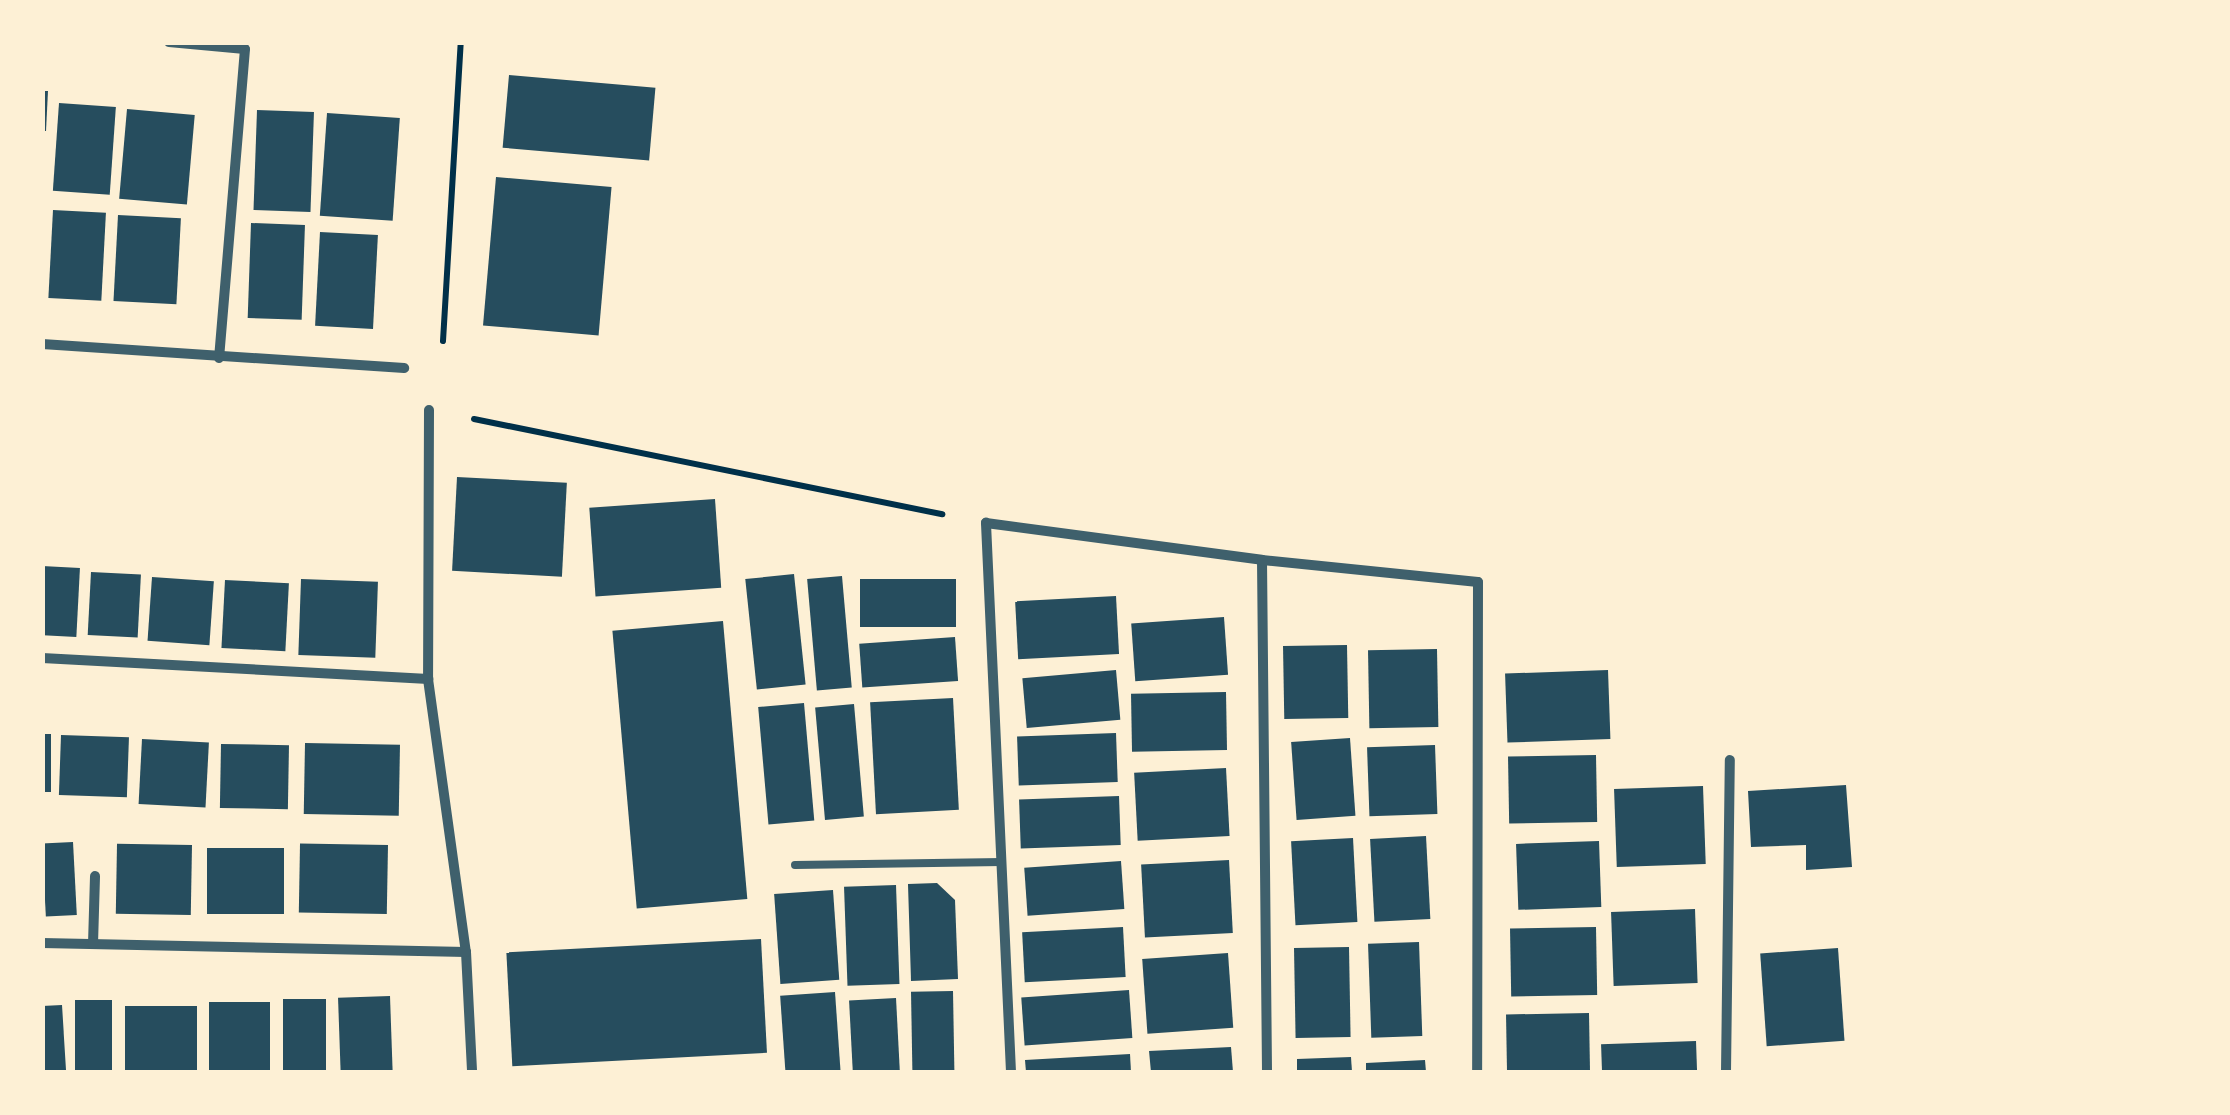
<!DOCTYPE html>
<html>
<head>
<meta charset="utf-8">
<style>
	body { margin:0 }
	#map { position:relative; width:2230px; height:1115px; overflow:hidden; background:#fdf0d5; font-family:Cabin,sans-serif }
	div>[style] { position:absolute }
	.building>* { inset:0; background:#264d5e; transform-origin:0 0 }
	.path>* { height:6px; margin:-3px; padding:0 3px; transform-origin:3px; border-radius:3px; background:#003049 }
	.service>* { height:8px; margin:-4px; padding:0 4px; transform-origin:4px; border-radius:4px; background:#3f606c }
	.minor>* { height:10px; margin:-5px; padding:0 5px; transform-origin:5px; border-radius:5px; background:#3f606c }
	span { translate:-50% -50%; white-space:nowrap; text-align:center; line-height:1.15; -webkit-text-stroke:10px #fdf0d5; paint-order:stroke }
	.frame { position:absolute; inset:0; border:45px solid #fdf0d5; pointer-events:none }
</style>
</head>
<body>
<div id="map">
	<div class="building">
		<i style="left:509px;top:75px;width:147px;height:73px;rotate:5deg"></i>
		<i style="clip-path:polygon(42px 91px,48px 91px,46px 131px,42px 131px)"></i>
		<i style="left:59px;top:103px;width:57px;height:88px;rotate:4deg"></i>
		<i style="left:127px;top:109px;width:68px;height:90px;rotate:5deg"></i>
		<i style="left:257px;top:110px;width:57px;height:100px;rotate:2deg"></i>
		<i style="left:327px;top:113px;width:73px;height:103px;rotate:4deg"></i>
		<i style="left:496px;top:177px;width:116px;height:149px;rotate:5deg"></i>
		<i style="left:53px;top:210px;width:53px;height:88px;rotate:3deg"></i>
		<i style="left:118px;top:215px;width:63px;height:86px;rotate:3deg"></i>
		<i style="left:251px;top:223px;width:54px;height:95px;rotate:2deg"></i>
		<i style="left:320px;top:232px;width:58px;height:94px;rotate:3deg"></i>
		<i style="left:457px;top:477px;width:110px;height:94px;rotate:3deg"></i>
		<i style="left:715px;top:499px;width:89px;height:126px;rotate:86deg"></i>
		<i style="left:42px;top:566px;width:38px;height:69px;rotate:3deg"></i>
		<i style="left:91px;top:572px;width:50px;height:63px;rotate:3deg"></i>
		<i style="left:794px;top:574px;width:111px;height:49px;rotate:84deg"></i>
		<i style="left:842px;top:576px;width:112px;height:35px;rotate:85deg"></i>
		<i style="left:152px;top:577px;width:62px;height:64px;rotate:4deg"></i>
		<i style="left:301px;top:579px;width:77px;height:76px;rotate:2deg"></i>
		<i style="left:956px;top:579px;width:48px;height:96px;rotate:90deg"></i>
		<i style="left:225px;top:580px;width:64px;height:68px;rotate:3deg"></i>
		<i style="left:1116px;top:596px;width:58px;height:101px;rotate:87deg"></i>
		<i style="left:1224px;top:617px;width:58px;height:93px;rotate:86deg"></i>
		<i style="left:723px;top:621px;width:279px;height:111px;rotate:85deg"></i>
		<i style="left:955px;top:637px;width:44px;height:96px;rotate:86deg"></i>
		<i style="left:1347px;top:645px;width:73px;height:64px;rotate:89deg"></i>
		<i style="left:1437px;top:649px;width:78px;height:69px;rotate:89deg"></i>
		<i style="left:1116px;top:670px;width:50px;height:94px;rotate:85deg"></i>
		<i style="left:1608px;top:670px;width:69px;height:103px;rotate:88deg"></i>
		<i style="left:1226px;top:692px;width:58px;height:95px;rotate:89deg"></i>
		<i style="left:953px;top:698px;width:112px;height:83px;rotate:87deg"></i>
		<i style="left:804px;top:703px;width:118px;height:46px;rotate:85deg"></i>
		<i style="left:854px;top:704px;width:113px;height:39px;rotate:85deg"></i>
		<i style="left:1116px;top:733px;width:49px;height:99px;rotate:88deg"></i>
		<i style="left:42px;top:734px;width:9px;height:58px"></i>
		<i style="left:61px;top:735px;width:68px;height:60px;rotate:2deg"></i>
		<i style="left:1350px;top:738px;width:78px;height:59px;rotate:86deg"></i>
		<i style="left:142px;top:739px;width:67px;height:65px;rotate:3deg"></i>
		<i style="left:305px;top:743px;width:95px;height:71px;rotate:1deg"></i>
		<i style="left:221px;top:744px;width:68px;height:64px;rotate:1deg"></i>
		<i style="left:1435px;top:745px;width:69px;height:68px;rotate:88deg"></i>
		<i style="left:1596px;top:755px;width:67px;height:88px;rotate:89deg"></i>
		<i style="left:1226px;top:768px;width:68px;height:92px;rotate:87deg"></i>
		<i style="clip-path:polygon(1846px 785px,1852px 867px,1806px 870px,1806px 845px,1751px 847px,1748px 791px)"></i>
		<i style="left:1703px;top:786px;width:78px;height:89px;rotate:88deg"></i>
		<i style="left:1119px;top:796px;width:49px;height:100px;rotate:88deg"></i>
		<i style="left:1426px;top:836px;width:83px;height:56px;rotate:87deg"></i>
		<i style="left:1353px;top:838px;width:84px;height:62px;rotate:87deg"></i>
		<i style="left:1599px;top:841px;width:66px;height:83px;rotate:88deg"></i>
		<i style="left:73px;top:842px;width:73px;height:31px;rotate:87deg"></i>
		<i style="left:192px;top:845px;width:70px;height:75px;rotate:91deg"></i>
		<i style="left:388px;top:845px;width:69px;height:88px;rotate:91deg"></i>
		<i style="left:284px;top:848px;width:66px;height:77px;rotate:90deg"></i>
		<i style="left:1229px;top:860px;width:73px;height:88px;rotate:87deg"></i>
		<i style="left:1121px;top:861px;width:48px;height:97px;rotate:86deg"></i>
		<i style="clip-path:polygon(937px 883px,955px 900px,958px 979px,911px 981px,908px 884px)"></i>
		<i style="left:896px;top:885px;width:99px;height:52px;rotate:88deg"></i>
		<i style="left:833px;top:890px;width:90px;height:59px;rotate:86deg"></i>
		<i style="left:1695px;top:909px;width:74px;height:84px;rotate:88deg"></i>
		<i style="left:1123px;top:927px;width:50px;height:101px;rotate:87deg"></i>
		<i style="left:1596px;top:927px;width:68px;height:86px;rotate:89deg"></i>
		<i style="left:761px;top:939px;width:114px;height:255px;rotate:87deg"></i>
		<i style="left:1419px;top:942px;width:94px;height:51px;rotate:88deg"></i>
		<i style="left:1349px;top:947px;width:90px;height:55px;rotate:89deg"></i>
		<i style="left:1838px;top:948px;width:93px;height:78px;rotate:86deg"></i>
		<i style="left:1228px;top:953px;width:75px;height:86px;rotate:86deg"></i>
		<i style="left:1129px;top:990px;width:48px;height:108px;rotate:86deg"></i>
		<i style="left:953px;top:991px;width:81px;height:42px;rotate:89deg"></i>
		<i style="left:835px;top:992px;width:80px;height:55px;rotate:86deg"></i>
		<i style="left:390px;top:996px;width:76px;height:52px;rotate:88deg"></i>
		<i style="left:896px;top:998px;width:74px;height:47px;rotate:87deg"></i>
		<i style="left:283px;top:999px;width:43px;height:73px"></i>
		<i style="left:75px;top:1000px;width:37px;height:72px"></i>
		<i style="left:270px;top:1002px;width:70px;height:61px;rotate:90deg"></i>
		<i style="clip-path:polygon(62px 1005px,66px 1070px,42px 1071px,42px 1006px)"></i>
		<i style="left:125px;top:1006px;width:72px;height:66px"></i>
		<i style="left:1589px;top:1013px;width:59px;height:83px;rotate:89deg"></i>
		<i style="left:1696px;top:1041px;width:31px;height:95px;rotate:88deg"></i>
		<i style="clip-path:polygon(1231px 1047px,1233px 1072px,1151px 1072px,1149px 1051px)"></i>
		<i style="clip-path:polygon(1130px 1054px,1131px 1072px,1026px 1072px,1025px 1060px)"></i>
		<i style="clip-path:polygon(1351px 1057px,1352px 1072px,1297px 1072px,1297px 1059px)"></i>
		<i style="clip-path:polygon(1425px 1060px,1426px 1072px,1366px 1072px,1366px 1063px)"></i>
	</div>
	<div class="path">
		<i style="left:443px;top:341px;width:300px;rotate:-86.6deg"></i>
		<i style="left:474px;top:419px;width:478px;rotate:11.5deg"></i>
	</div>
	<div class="service">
		<i style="left:795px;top:865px;width:207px;rotate:-0.8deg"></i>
	</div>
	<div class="minor">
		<i style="left:169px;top:42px;width:76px;rotate:5.3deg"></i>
		<i style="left:245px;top:49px;width:310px;rotate:94.8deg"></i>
		<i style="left:42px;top:344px;width:363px;rotate:3.8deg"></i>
		<i style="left:429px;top:410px;width:269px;rotate:90.2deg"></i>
		<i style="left:428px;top:679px;width:276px;rotate:82.1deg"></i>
		<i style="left:466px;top:952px;width:120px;rotate:87.1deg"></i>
		<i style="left:1262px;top:560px;width:512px;rotate:89.44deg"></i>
		<i style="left:42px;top:658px;width:387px;rotate:3.1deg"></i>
		<i style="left:42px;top:943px;width:424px;rotate:1.2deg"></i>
		<i style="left:93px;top:944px;width:68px;rotate:-88.3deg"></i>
		<i style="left:1011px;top:1072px;width:550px;rotate:-92.61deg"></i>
		<i style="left:986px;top:523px;width:278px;rotate:7.6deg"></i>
		<i style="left:1262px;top:560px;width:217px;rotate:5.8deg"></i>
		<i style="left:1478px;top:582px;width:490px;rotate:90.1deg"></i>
		<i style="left:1726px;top:1072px;width:312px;rotate:-89.3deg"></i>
	</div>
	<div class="frame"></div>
</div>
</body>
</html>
